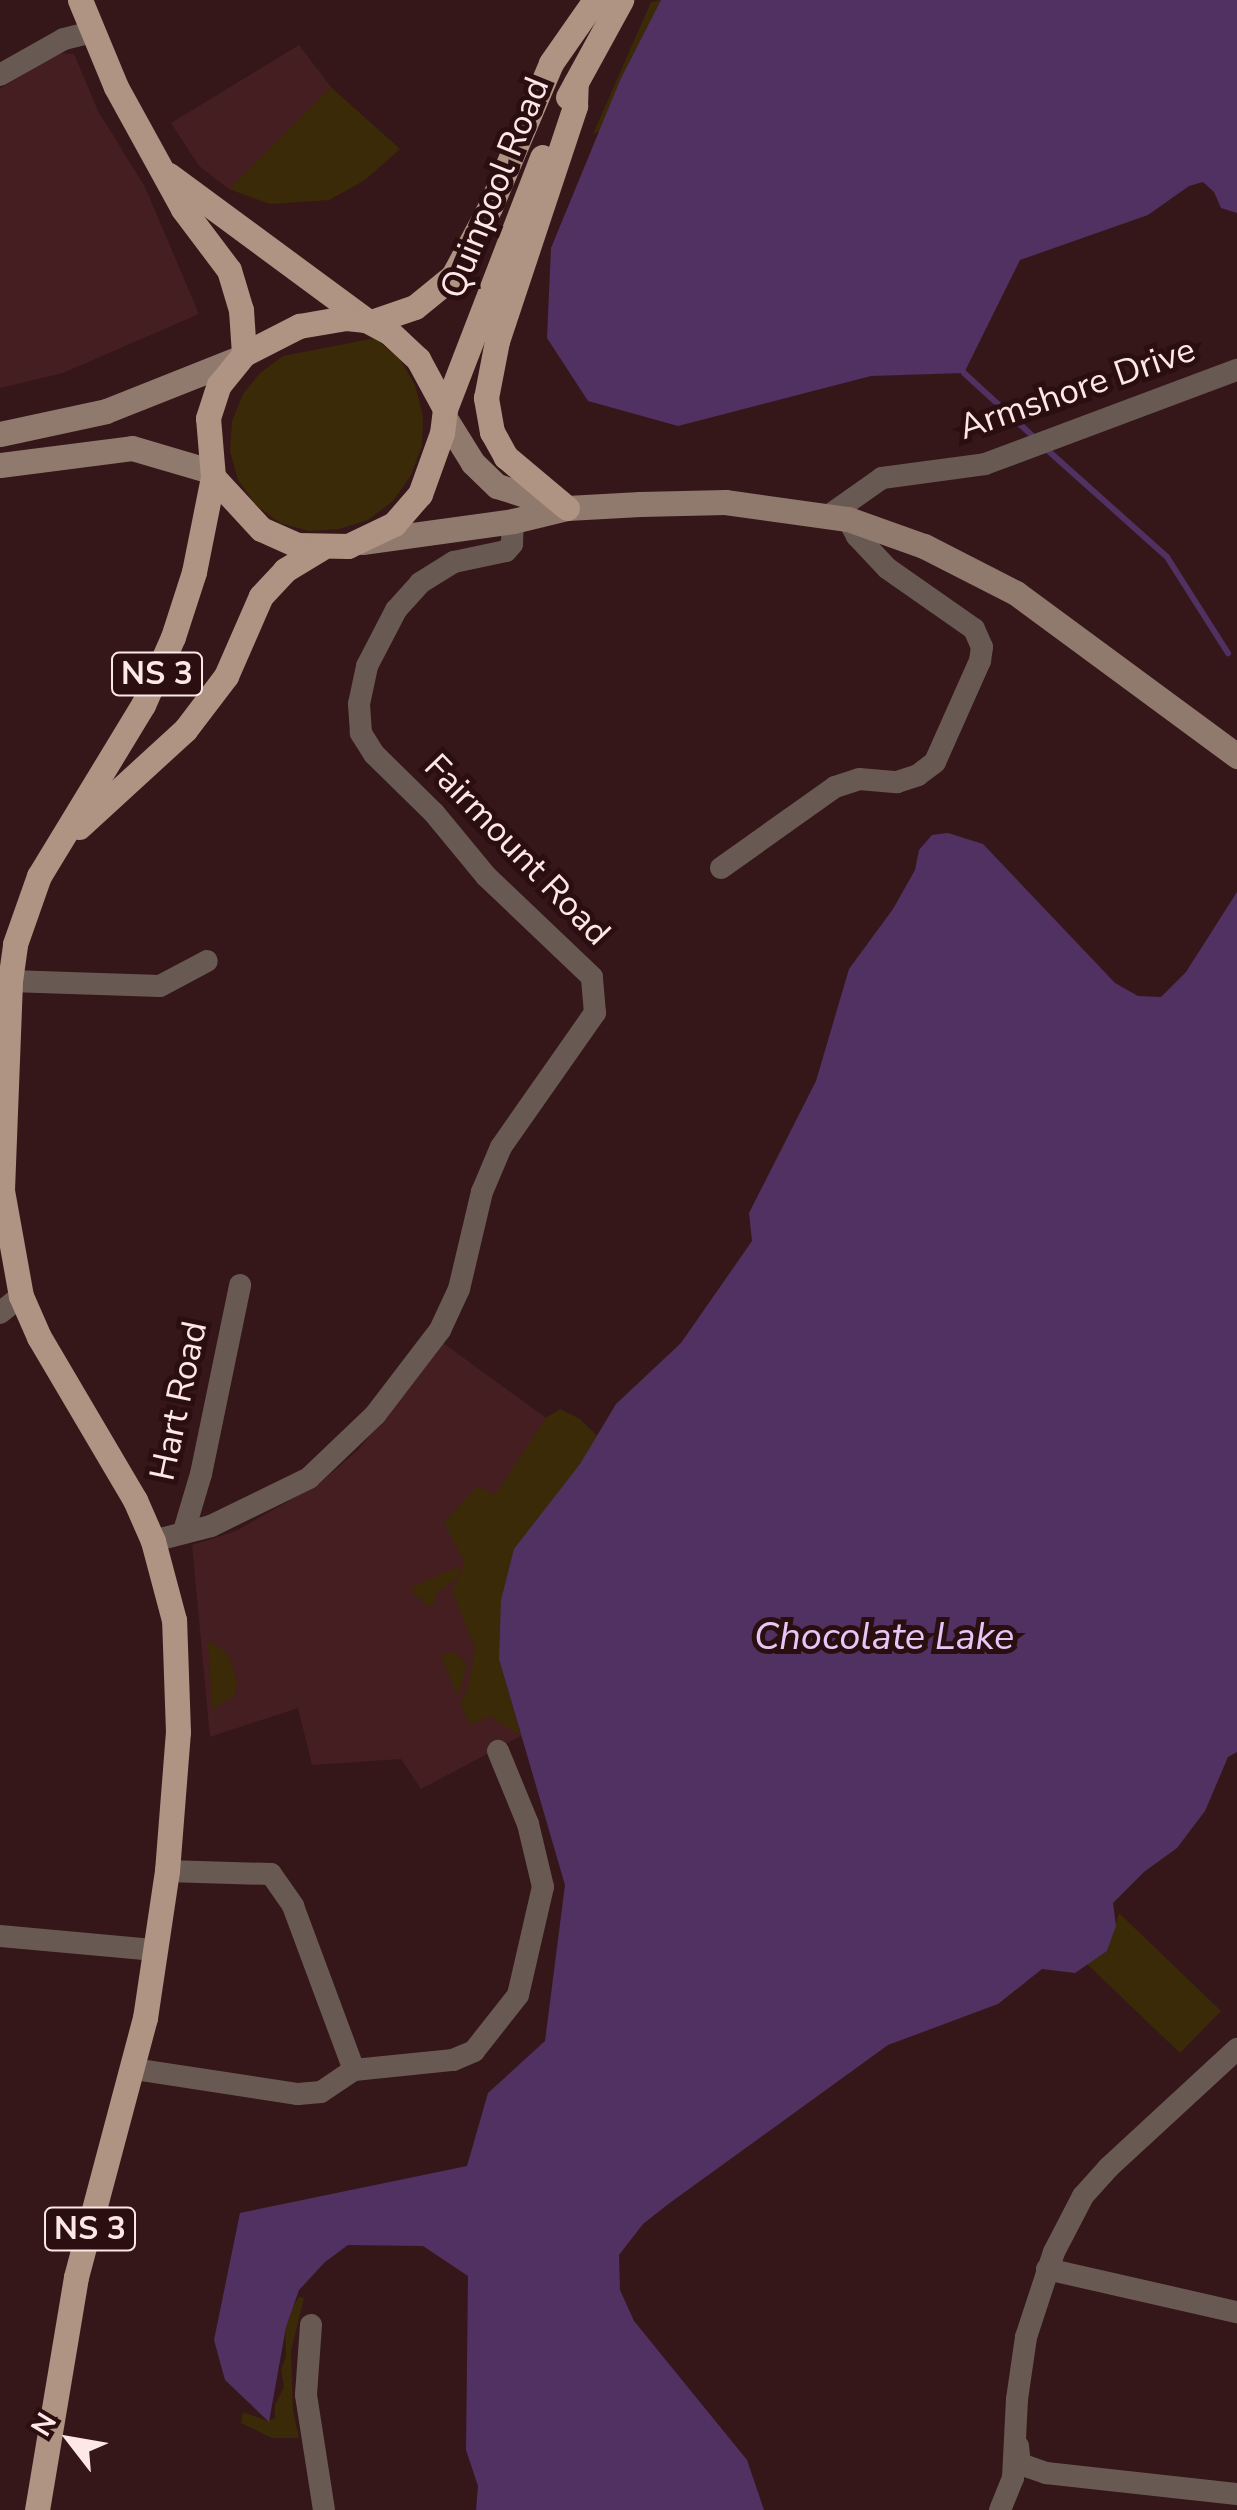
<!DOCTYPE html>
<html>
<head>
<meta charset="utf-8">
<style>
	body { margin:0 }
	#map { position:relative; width:1237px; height:2510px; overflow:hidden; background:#351719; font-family:"Nunito Sans",sans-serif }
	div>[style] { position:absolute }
	.built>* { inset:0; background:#441e21 }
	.green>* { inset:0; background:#3a2a08 }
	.water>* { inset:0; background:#513062 }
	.stream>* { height:6px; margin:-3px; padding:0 3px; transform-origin:3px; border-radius:3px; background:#513062 }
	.minor>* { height:22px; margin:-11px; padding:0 11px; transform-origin:11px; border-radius:11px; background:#685a53 }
	.secondary>* { height:25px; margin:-12.5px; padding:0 12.5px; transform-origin:12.5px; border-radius:12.5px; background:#907a6e }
	.primary>* { height:25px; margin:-12.5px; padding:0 12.5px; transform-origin:12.5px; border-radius:12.5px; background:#af9383 }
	span { translate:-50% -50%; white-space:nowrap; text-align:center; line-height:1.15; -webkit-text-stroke:10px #2b0e10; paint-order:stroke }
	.shield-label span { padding:2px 8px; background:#2b0e10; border:2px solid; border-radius:8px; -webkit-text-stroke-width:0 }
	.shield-label { font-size:32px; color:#fde7e7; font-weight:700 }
	.street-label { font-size:35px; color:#fde7e7 }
	.water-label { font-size:38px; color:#e4c7f6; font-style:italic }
	.north { position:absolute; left:20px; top:2390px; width:100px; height:100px; -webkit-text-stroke:8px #2b0e10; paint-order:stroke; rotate:301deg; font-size:28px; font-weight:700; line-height:40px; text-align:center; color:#fde7e7 }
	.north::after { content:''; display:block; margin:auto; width:35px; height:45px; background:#fde7e7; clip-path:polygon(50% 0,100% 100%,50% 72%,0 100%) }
</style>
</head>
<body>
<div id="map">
	<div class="built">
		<i style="clip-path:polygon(299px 45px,331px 87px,229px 189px,199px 166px,171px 123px)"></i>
		<i style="clip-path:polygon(58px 53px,74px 54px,98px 111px,145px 187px,199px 314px,63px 373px,0 388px,0 89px)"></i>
		<i style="clip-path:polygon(443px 1343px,546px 1418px,597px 1436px,580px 1464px,499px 1659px,521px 1736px,421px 1789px,401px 1759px,312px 1765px,298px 1708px,210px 1737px,192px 1545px,236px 1531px,320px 1483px,359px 1449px)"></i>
	</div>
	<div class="green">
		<i style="clip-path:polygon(661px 0,621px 78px,602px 130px,593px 134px,651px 2px)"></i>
		<i style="clip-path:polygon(331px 87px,400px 149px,365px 180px,329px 200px,270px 204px,229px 189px)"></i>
		<i style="clip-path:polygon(375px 338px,400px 359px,415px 385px,423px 417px,422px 446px,411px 475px,393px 501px,368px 520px,339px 529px,309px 531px,280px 523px,256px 505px,238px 480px,230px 451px,232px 421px,243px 394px,260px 373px,283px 356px)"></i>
		<i style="clip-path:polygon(560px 1409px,580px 1419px,597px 1436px,580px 1464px,499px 1659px,521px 1736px,490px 1716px,470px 1725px,460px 1703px,467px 1691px,475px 1648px,452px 1590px,465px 1563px,444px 1523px,477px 1486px,495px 1495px,546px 1418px)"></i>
		<i style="clip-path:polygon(460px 1566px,456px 1578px,436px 1594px,434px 1604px,425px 1607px,421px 1597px,416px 1598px,411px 1587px)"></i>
		<i style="clip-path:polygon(208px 1640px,229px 1655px,237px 1682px,235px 1695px,212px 1710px)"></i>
		<i style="clip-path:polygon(454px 1651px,467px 1665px,458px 1697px,441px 1656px)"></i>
		<i style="clip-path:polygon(1119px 1913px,1221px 2011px,1180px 2053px,1087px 1964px,1107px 1951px)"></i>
		<i style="clip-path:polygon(299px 2297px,304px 2298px,291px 2351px,293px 2411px,299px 2438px,272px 2438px,241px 2423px,243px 2412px,268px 2421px,275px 2418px,275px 2405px,284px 2387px,281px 2370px,286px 2357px,285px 2320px)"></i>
	</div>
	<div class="water">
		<i style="clip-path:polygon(661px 0,1237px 0,1237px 213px,1221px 208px,1214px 192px,1203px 182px,1189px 186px,1148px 215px,1020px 260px,964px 373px,871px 376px,678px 426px,588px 401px,547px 338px,551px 248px,621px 78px)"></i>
		<i style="clip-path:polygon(948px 833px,983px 844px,1115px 983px,1138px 996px,1161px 997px,1186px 972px,1237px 892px,1237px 1752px,1228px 1757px,1205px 1811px,1177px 1848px,1144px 1872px,1113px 1903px,1116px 1926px,1107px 1951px,1075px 1973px,1042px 1969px,998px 2004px,888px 2045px,667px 2205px,643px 2224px,619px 2255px,620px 2290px,634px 2321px,747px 2460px,764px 2510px,476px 2510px,478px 2486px,466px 2450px,468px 2276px,423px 2246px,348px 2245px,325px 2262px,299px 2290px,286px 2327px,269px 2422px,225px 2380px,214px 2340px,240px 2213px,467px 2166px,488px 2093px,545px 2041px,565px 1885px,499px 1659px,501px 1600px,514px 1549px,580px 1464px,616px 1404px,681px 1343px,752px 1241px,749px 1213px,816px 1081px,849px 969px,893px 909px,915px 870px,919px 850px,932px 835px)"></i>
	</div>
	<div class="stream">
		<i style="left:964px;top:373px;width:96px;rotate:42.5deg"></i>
		<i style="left:1044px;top:447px;width:165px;rotate:41.8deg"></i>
		<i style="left:1167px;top:557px;width:114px;rotate:57.6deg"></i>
	</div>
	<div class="minor">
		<i style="left:0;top:75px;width:73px;rotate:-29.4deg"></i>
		<i style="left:64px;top:39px;width:30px;rotate:-14deg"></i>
		<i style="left:831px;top:514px;width:62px;rotate:-35.2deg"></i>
		<i style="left:882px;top:478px;width:104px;rotate:-7.7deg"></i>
		<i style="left:985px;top:464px;width:269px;rotate:-20.5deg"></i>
		<i style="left:721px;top:868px;width:140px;rotate:-35.4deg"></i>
		<i style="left:835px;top:787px;width:25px;rotate:-18deg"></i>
		<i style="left:859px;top:779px;width:38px;rotate:5deg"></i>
		<i style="left:897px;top:782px;width:22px;rotate:-18deg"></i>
		<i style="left:918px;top:775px;width:21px;rotate:-37deg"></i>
		<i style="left:935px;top:762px;width:111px;rotate:-66deg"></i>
		<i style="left:980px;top:661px;width:14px;rotate:-82deg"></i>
		<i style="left:982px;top:647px;width:20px;rotate:-114deg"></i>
		<i style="left:974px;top:629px;width:106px;rotate:-145deg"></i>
		<i style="left:887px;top:568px;width:44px;rotate:-133.2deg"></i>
		<i style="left:857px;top:536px;width:19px;rotate:-118deg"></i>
		<i style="left:10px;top:981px;width:150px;rotate:1.9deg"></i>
		<i style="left:160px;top:986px;width:53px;rotate:-28deg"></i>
		<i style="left:0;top:1313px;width:27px;rotate:-39deg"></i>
		<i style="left:184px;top:1531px;width:59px;rotate:-73.4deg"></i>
		<i style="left:201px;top:1474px;width:193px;rotate:-78.3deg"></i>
		<i style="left:153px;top:1541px;width:60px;rotate:-14.5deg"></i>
		<i style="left:211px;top:1526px;width:109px;rotate:-26.1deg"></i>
		<i style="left:309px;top:1478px;width:91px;rotate:-43.7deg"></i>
		<i style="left:375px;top:1415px;width:107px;rotate:-52.6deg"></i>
		<i style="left:440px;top:1330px;width:45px;rotate:-65.1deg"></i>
		<i style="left:459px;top:1289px;width:100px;rotate:-76.7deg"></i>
		<i style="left:482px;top:1192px;width:49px;rotate:-67.1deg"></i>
		<i style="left:501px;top:1147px;width:164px;rotate:-55deg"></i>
		<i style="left:595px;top:1013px;width:36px;rotate:-95deg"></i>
		<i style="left:592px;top:977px;width:146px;rotate:-136.4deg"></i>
		<i style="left:486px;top:876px;width:82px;rotate:-129.5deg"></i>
		<i style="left:434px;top:813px;width:84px;rotate:-135.5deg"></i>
		<i style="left:374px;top:754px;width:25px;rotate:-122deg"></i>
		<i style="left:361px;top:733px;width:29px;rotate:-94deg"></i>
		<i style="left:359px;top:704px;width:39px;rotate:-78deg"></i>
		<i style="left:367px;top:666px;width:63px;rotate:-62.6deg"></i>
		<i style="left:396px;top:610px;width:36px;rotate:-48deg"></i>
		<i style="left:420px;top:583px;width:40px;rotate:-32deg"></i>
		<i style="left:454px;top:562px;width:53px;rotate:-11.9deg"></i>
		<i style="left:506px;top:551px;width:9px;rotate:-49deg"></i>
		<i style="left:512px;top:544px;width:23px;rotate:-88deg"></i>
		<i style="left:167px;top:1871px;width:104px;rotate:1.7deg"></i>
		<i style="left:271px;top:1874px;width:39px;rotate:55deg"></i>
		<i style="left:293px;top:1906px;width:175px;rotate:69.6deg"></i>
		<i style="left:0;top:1936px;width:156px;rotate:5.2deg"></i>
		<i style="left:134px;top:2069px;width:166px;rotate:8.7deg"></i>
		<i style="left:298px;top:2094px;width:23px;rotate:-5deg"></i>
		<i style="left:321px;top:2092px;width:40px;rotate:-34deg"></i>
		<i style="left:354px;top:2070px;width:100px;rotate:-5.8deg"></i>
		<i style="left:453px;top:2060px;width:23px;rotate:-23deg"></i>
		<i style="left:474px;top:2051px;width:71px;rotate:-51.8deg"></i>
		<i style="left:518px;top:1995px;width:111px;rotate:-77deg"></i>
		<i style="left:543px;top:1887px;width:65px;rotate:-103.4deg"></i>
		<i style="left:528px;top:1824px;width:79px;rotate:-112.3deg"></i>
		<i style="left:1047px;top:2269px;width:195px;rotate:12.8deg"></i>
		<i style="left:311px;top:2325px;width:70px;rotate:94.1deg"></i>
		<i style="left:306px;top:2395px;width:116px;rotate:81.1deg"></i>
		<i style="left:1018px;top:2446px;width:18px;rotate:84deg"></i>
		<i style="left:1020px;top:2464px;width:28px;rotate:19deg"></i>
		<i style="left:1046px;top:2473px;width:192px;rotate:6.3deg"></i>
		<i style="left:1000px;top:2510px;width:35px;rotate:-68deg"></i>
		<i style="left:1013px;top:2478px;width:79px;rotate:-87.1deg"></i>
		<i style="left:1017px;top:2399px;width:63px;rotate:-81.7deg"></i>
		<i style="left:1026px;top:2337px;width:89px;rotate:-71.8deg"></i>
		<i style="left:1054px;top:2252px;width:63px;rotate:-62.6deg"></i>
		<i style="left:1083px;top:2196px;width:38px;rotate:-48deg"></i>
		<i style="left:1108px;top:2168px;width:176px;rotate:-42.7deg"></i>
	</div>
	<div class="secondary">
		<i style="left:445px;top:418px;width:53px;rotate:58.1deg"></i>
		<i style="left:473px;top:463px;width:33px;rotate:44deg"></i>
		<i style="left:497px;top:486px;width:69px;rotate:17.7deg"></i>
		<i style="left:0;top:434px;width:108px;rotate:-12.2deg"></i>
		<i style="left:106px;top:411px;width:144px;rotate:-21.6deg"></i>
		<i style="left:0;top:465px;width:133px;rotate:-7.3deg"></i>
		<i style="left:132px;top:448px;width:81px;rotate:16.4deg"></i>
		<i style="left:362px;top:542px;width:152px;rotate:-7.9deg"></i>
		<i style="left:513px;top:521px;width:56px;rotate:-13.5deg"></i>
		<i style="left:567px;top:508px;width:73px;rotate:-3.1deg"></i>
		<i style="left:640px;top:504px;width:85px;rotate:-1.3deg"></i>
		<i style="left:725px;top:502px;width:124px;rotate:7.9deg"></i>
		<i style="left:848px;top:519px;width:81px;rotate:19.6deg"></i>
		<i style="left:924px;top:546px;width:103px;rotate:27.1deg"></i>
		<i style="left:1016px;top:593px;width:275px;rotate:36.4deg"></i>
	</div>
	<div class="primary">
		<i style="left:80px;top:0;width:94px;rotate:67.5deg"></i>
		<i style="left:116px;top:87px;width:139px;rotate:61.2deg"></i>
		<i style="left:183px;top:209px;width:76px;rotate:53deg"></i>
		<i style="left:229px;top:270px;width:42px;rotate:73.3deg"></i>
		<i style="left:241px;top:310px;width:44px;rotate:86.1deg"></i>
		<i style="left:568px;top:97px;width:111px;rotate:-61.3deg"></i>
		<i style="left:169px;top:175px;width:245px;rotate:36.4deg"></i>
		<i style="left:346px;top:318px;width:20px;rotate:6deg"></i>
		<i style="left:366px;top:320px;width:26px;rotate:28deg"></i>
		<i style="left:389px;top:332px;width:40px;rotate:43deg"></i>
		<i style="left:418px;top:359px;width:57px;rotate:61.6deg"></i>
		<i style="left:445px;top:409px;width:24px;rotate:97deg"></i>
		<i style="left:442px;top:433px;width:65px;rotate:109.8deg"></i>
		<i style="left:420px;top:494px;width:40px;rotate:131deg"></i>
		<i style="left:394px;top:524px;width:51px;rotate:154.4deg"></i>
		<i style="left:348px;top:546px;width:51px;rotate:-178.9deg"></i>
		<i style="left:297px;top:545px;width:39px;rotate:-156deg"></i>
		<i style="left:261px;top:529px;width:71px;rotate:-132.7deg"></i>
		<i style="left:213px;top:477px;width:59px;rotate:-94.8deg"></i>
		<i style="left:208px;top:418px;width:35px;rotate:-72deg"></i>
		<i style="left:219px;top:385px;width:40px;rotate:-51deg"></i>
		<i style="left:244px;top:354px;width:62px;rotate:-27deg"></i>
		<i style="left:299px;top:326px;width:48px;rotate:-9.7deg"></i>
		<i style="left:371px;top:322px;width:46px;rotate:-18.8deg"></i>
		<i style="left:415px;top:307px;width:49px;rotate:-39.2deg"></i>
		<i style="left:453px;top:276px;width:78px;rotate:-61.8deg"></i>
		<i style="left:490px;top:207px;width:156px;rotate:-67deg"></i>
		<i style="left:551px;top:63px;width:77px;rotate:-55.1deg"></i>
		<i style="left:445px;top:409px;width:270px;rotate:-68.9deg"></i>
		<i style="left:567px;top:508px;width:80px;rotate:-140.1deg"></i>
		<i style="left:506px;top:457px;width:29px;rotate:-119deg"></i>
		<i style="left:492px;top:432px;width:35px;rotate:-100deg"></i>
		<i style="left:486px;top:398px;width:58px;rotate:-79.1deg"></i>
		<i style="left:497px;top:341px;width:248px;rotate:-71.6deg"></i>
		<i style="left:575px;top:106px;width:23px;rotate:-88deg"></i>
		<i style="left:79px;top:827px;width:144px;rotate:-42.5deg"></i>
		<i style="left:185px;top:730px;width:68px;rotate:-52.8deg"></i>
		<i style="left:226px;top:676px;width:87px;rotate:-66.4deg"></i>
		<i style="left:261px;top:596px;width:35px;rotate:-47deg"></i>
		<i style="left:285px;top:570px;width:41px;rotate:-31deg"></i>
		<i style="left:37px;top:2510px;width:236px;rotate:-80.5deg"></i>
		<i style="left:76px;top:2277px;width:268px;rotate:-75.1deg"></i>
		<i style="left:145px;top:2018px;width:149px;rotate:-81.5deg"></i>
		<i style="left:167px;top:1871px;width:139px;rotate:-85.5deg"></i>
		<i style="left:178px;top:1732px;width:112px;rotate:-92deg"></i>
		<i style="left:174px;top:1620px;width:82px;rotate:-104.9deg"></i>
		<i style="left:153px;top:1541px;width:45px;rotate:-113.7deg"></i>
		<i style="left:135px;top:1500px;width:189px;rotate:-120.5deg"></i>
		<i style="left:39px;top:1337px;width:45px;rotate:-113.7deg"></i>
		<i style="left:21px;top:1296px;width:108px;rotate:-100.2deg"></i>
		<i style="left:2px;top:1190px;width:209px;rotate:-87.8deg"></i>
		<i style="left:10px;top:981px;width:37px;rotate:-82deg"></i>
		<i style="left:15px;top:944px;width:72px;rotate:-70.6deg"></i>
		<i style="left:39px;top:876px;width:200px;rotate:-58.7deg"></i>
		<i style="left:143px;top:705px;width:74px;rotate:-66.2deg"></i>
		<i style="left:173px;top:637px;width:68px;rotate:-72.1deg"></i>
		<i style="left:194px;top:572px;width:97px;rotate:-78.7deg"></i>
	</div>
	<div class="shield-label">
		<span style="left:157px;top:674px">NS 3</span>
		<span style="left:90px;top:2229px">NS 3</span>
	</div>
	<div class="street-label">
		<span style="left:495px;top:188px;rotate:-68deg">Quinpool Road</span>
		<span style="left:1077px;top:389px;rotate:-19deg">Armshore Drive</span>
		<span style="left:517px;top:850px;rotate:46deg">Fairmount Road</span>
		<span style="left:179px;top:1401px;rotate:-78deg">Hart Road</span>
	</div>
	<div class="water-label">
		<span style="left:884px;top:1637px">Chocolate Lake</span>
	</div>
	<div class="north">N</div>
</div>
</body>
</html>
